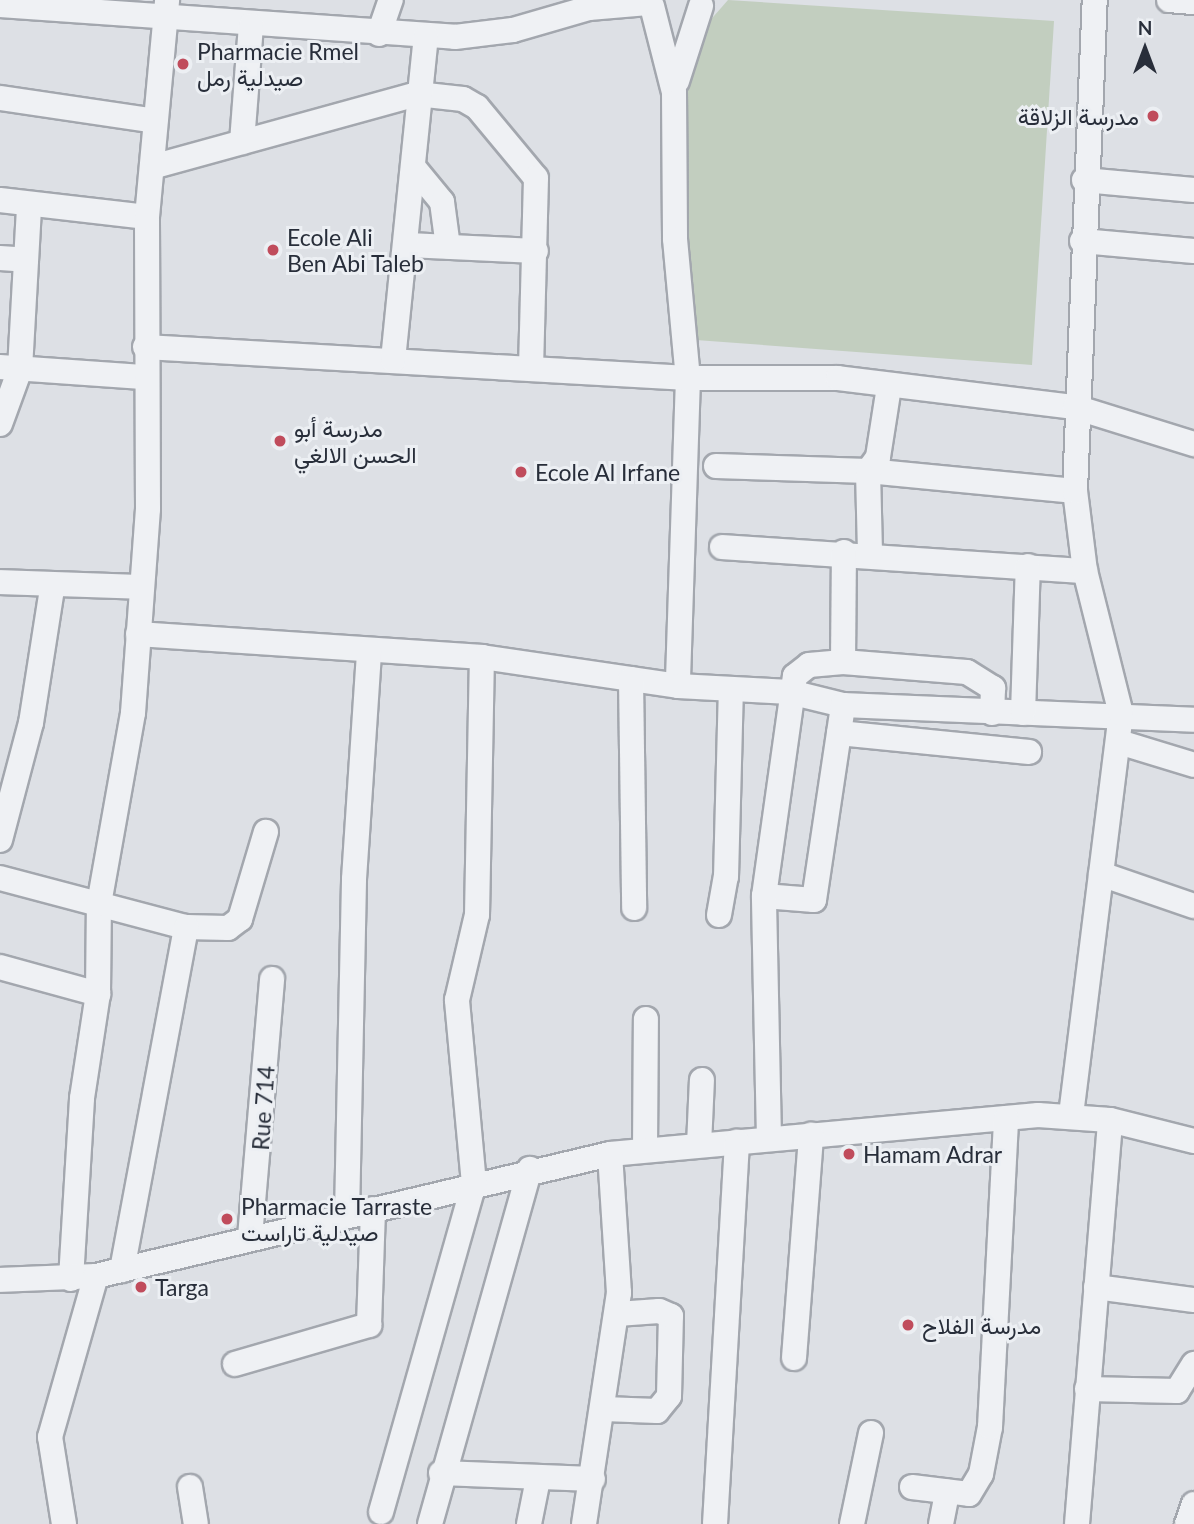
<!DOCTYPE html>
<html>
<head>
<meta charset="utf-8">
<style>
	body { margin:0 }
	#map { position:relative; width:1194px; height:1524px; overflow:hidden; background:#dde0e5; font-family:Lato,Vazirmatn,sans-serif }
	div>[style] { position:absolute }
	.green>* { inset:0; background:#c2cebf }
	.roads { filter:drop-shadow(2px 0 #a3a7ae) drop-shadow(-2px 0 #a3a7ae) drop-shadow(0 2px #a3a7ae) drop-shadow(0 -2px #a3a7ae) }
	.minor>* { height:24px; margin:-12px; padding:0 12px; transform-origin:12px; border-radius:12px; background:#eff1f4 }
	.dots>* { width:19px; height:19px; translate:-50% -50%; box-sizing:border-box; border:4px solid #eceff3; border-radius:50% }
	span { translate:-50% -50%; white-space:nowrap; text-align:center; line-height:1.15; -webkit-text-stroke:6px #eceff3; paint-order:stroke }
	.poi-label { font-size:23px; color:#282e3a }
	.left { translate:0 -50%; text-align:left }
	.right { translate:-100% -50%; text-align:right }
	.street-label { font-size:23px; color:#282e3a }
	.north { position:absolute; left:1110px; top:14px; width:70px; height:70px; -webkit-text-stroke:5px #eceff3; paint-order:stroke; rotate:0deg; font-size:19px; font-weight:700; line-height:28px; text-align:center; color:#282e3a }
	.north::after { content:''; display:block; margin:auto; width:24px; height:32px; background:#282e3a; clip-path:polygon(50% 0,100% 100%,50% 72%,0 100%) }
</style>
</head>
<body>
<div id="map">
	<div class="green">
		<i style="clip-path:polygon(728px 0,1054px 21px,1032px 365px,696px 340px,676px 246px,685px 49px)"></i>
	</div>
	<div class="roads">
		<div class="minor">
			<i style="left:1169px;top:0;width:25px;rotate:5deg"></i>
			<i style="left:0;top:5px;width:456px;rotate:4deg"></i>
			<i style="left:455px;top:37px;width:58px;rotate:-6.9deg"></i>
			<i style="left:513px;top:30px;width:79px;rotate:-16.1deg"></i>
			<i style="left:589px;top:8px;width:59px;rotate:-4.8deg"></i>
			<i style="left:652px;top:6px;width:89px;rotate:75.7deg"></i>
			<i style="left:674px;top:92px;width:147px;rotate:89.6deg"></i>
			<i style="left:675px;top:239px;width:140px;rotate:84.7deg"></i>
			<i style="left:688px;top:378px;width:308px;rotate:91.9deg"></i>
			<i style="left:379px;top:34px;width:36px;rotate:-71deg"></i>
			<i style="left:677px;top:81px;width:79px;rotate:-72.3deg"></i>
			<i style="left:0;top:98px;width:157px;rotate:8.4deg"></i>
			<i style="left:242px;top:142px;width:117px;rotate:-85.6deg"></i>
			<i style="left:152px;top:167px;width:275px;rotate:-15.4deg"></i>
			<i style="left:417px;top:94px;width:46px;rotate:6.2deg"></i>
			<i style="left:463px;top:99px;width:16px;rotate:30deg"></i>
			<i style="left:477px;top:107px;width:92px;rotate:50.3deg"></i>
			<i style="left:536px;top:178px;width:191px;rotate:91.5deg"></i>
			<i style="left:414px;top:168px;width:44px;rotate:50.5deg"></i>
			<i style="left:442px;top:202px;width:45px;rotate:82.4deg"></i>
			<i style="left:1084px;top:180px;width:110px;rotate:5.2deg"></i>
			<i style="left:0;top:200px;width:148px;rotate:6.6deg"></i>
			<i style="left:1082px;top:241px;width:112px;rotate:5.1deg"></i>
			<i style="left:408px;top:245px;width:128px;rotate:2.7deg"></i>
			<i style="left:0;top:258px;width:26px;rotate:4deg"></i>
			<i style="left:145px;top:347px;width:544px;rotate:3.27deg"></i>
			<i style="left:688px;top:378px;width:150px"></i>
			<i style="left:838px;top:378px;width:239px;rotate:7deg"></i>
			<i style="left:1075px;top:407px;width:125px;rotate:17.3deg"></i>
			<i style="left:393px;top:360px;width:325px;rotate:-84.2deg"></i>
			<i style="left:0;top:367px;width:143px;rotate:4deg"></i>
			<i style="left:0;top:424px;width:59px;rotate:-70deg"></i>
			<i style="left:20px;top:369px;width:163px;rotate:-86.8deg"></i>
			<i style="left:716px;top:466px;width:152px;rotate:1.9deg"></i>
			<i style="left:868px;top:471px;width:208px;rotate:5.5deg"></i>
			<i style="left:722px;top:547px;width:364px;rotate:3.8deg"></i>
			<i style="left:870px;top:553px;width:82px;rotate:-91.4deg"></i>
			<i style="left:868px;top:471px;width:17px;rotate:-54deg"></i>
			<i style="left:878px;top:457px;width:71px;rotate:-81.1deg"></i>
			<i style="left:0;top:582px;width:142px;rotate:2deg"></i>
			<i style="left:138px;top:634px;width:345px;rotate:3.8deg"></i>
			<i style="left:482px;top:657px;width:198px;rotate:8.4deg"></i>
			<i style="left:678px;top:686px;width:112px;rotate:3.1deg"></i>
			<i style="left:790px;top:692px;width:55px;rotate:13.8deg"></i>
			<i style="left:843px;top:705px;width:351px;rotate:2.4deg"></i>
			<i style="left:843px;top:662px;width:110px;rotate:-89.5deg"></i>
			<i style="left:631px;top:679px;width:229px;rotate:89.2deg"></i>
			<i style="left:1023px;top:713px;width:147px;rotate:-88.1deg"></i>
			<i style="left:839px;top:733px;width:191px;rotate:5.7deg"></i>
			<i style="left:1119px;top:742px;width:78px;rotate:17deg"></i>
			<i style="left:0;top:840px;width:121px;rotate:-75.2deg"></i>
			<i style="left:31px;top:723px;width:136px;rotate:-81.1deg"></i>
			<i style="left:1101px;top:874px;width:98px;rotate:19deg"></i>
			<i style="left:0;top:878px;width:192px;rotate:14.8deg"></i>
			<i style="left:186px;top:927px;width:42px;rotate:1.4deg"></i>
			<i style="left:228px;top:928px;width:15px;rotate:-37deg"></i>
			<i style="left:240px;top:919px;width:91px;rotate:-73.4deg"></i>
			<i style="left:764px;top:896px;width:50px;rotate:4.6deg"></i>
			<i style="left:814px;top:900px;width:197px;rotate:-81.5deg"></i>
			<i style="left:719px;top:915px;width:39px;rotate:-80deg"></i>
			<i style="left:726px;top:877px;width:188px;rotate:-88.5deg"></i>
			<i style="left:0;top:967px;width:102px;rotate:15.4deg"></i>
			<i style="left:1071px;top:1115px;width:404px;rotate:-82.9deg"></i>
			<i style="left:1121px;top:714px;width:147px;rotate:-104.1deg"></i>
			<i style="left:1085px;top:571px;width:81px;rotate:-97.1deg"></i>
			<i style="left:1075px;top:491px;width:491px;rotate:-87.7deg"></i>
			<i style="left:769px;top:1139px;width:243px;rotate:-91.2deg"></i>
			<i style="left:764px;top:896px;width:222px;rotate:-82deg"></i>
			<i style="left:795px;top:676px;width:18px;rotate:-38deg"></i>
			<i style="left:809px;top:665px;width:34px;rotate:-5deg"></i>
			<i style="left:843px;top:662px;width:124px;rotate:4.6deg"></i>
			<i style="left:967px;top:672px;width:31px;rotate:32deg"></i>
			<i style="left:993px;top:688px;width:25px;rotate:92deg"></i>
			<i style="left:699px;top:1145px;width:65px;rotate:-87.4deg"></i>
			<i style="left:645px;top:1150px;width:131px;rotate:-89.6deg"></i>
			<i style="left:347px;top:1215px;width:336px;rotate:-88.8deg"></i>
			<i style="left:354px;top:879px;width:228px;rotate:-86.2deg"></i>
			<i style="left:250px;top:1237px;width:259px;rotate:-85.1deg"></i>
			<i style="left:122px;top:1270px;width:349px;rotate:-79.4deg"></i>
			<i style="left:71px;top:1279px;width:181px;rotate:-86.5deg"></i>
			<i style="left:82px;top:1098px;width:105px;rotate:-81.3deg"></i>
			<i style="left:98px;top:994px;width:90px;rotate:-89.4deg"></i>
			<i style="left:99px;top:904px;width:194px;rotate:-79.9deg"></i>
			<i style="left:133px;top:713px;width:205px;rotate:-85.8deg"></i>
			<i style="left:148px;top:509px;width:292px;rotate:-90.2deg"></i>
			<i style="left:147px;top:217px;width:218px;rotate:-84.7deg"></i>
			<i style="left:0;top:1280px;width:96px;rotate:-2.4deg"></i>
			<i style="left:96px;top:1276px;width:528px;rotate:-13.35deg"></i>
			<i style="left:610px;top:1154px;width:430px;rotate:-5.2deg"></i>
			<i style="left:1038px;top:1115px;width:72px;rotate:4deg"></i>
			<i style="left:1110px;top:1120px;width:87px;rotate:14deg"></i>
			<i style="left:1096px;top:1287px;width:99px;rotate:7.6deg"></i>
			<i style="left:794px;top:1358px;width:224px;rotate:-85.6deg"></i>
			<i style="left:235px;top:1364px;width:140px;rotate:-16.2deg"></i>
			<i style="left:369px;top:1325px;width:116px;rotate:-88deg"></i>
			<i style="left:1087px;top:1389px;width:90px;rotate:1.3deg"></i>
			<i style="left:1177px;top:1391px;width:32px;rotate:-58deg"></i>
			<i style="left:604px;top:1409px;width:53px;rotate:2.2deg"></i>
			<i style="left:657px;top:1411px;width:19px;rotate:-51deg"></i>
			<i style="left:669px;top:1396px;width:80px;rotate:-88.6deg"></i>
			<i style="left:671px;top:1316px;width:13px;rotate:-157deg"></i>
			<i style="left:659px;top:1311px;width:42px;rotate:175.9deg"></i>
			<i style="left:441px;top:1473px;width:152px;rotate:2.3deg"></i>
			<i style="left:190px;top:1487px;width:37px;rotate:81deg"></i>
			<i style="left:912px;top:1487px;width:57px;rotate:7deg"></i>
			<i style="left:969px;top:1494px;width:23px;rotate:-59deg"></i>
			<i style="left:981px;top:1474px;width:48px;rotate:-79.2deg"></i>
			<i style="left:990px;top:1427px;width:309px;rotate:-87deg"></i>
			<i style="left:381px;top:1512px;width:341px;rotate:-74.2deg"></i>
			<i style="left:474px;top:1184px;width:185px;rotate:-95.3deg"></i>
			<i style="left:457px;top:1000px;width:87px;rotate:-76.8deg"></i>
			<i style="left:477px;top:915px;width:258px;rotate:-88.9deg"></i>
			<i style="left:64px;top:1524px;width:88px;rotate:-99.1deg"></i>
			<i style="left:50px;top:1437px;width:167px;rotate:-74.1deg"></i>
			<i style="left:430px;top:1524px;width:369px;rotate:-74.3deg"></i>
			<i style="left:529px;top:1524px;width:46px;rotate:-78.7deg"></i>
			<i style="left:584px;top:1524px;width:234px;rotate:-81.4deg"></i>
			<i style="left:619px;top:1293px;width:139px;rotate:-93.7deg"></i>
			<i style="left:715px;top:1524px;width:383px;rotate:-86.7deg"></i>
			<i style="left:852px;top:1524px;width:93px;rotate:-78.2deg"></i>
			<i style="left:941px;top:1524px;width:33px;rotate:-79deg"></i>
			<i style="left:1077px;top:1524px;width:405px;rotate:-85.3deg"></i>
			<i style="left:1187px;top:1524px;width:21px;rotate:-71deg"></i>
		</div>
	</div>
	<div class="dots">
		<i style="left:183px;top:64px;background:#c04c5c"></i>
		<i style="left:1153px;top:116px;background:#c04c5c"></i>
		<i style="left:273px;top:250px;background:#c04c5c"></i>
		<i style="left:280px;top:441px;background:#c04c5c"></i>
		<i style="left:521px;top:472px;background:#c04c5c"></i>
		<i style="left:849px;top:1154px;background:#c04c5c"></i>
		<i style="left:227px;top:1219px;background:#c04c5c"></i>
		<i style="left:141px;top:1287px;background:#c04c5c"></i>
		<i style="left:908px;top:1325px;background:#c04c5c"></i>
	</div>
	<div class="poi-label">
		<span class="left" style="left:197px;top:64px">Pharmacie Rmel<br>صيدلية رمل</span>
		<span class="right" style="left:1139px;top:116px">مدرسة الزلاقة</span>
		<span class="left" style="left:287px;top:250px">Ecole Ali<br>Ben Abi Taleb</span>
		<span class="left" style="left:294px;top:441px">مدرسة أبو<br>الحسن الالغي</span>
		<span class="left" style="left:535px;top:472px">Ecole Al Irfane</span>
		<span class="left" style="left:863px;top:1154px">Hamam Adrar</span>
		<span class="left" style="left:241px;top:1219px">Pharmacie Tarraste<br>صيدلية تاراست</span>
		<span class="left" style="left:155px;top:1287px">Targa</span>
		<span class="left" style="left:922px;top:1325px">مدرسة الفلاح</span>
	</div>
	<div class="street-label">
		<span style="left:263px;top:1108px;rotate:-86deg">Rue 714</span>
	</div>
	<div class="north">N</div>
</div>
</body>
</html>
